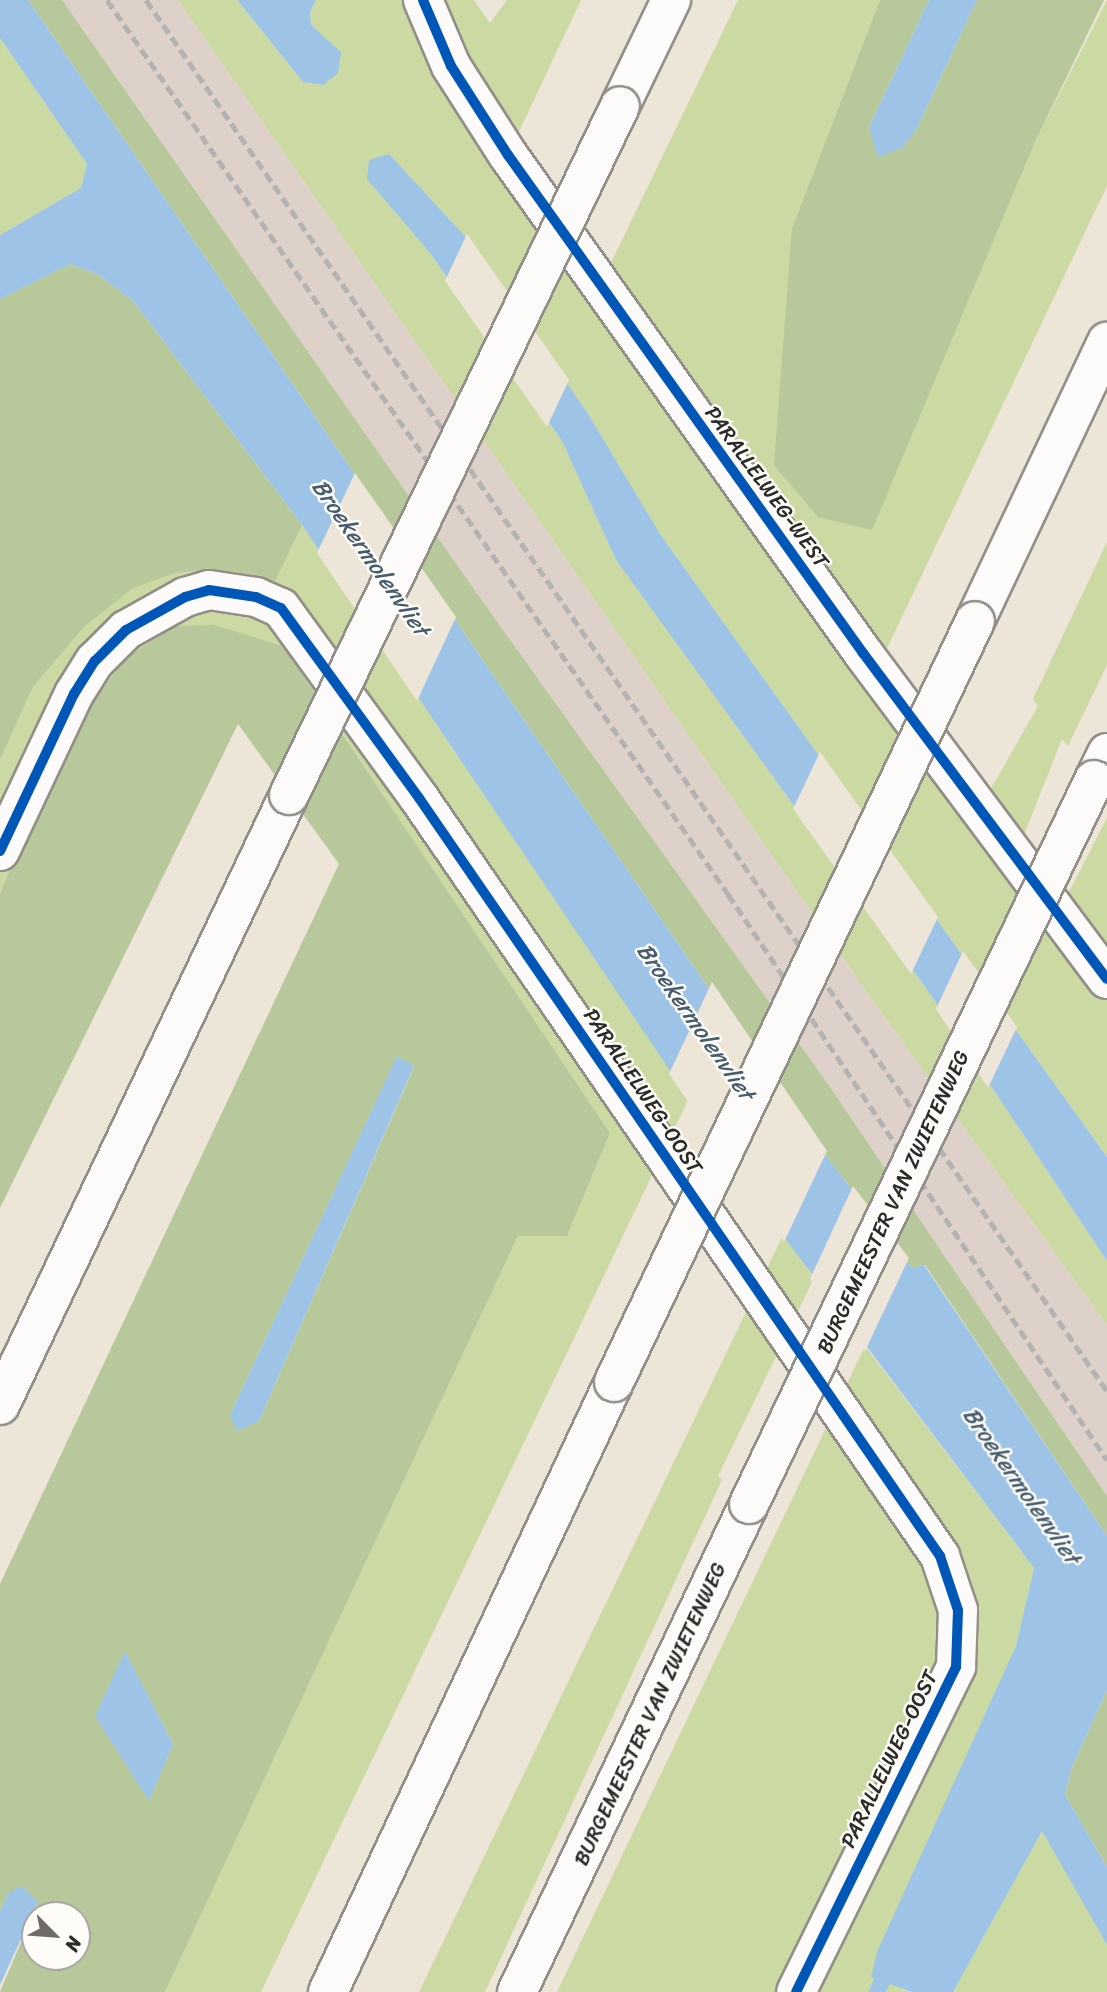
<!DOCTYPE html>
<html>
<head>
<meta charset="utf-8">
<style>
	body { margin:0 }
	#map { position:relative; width:1107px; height:1992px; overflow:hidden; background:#ede5d8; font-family:Sriracha,sans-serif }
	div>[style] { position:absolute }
	.industrial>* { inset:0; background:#ded1c9 }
	.green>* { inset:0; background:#cbd9a3 }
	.forest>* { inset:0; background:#b7c99a }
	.water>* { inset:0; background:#9dc4e6 }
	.pier>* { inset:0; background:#ede5d8 }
	.stream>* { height:16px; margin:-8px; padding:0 8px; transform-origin:8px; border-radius:8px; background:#9dc4e6 }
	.roads { filter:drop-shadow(2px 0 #928e88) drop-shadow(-2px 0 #928e88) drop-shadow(0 2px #928e88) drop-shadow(0 -2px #928e88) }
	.street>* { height:38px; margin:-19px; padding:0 19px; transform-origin:19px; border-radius:19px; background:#fcfbf9 }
	.secondary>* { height:38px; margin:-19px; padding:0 19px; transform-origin:19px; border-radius:19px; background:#fcfbf9 }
	.highway>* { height:38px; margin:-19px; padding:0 19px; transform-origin:19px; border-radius:19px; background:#fcfbf9 }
	.rail>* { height:5px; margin-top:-2.5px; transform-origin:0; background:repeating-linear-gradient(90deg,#b4b3b1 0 10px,transparent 0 15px) }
	.bridges { filter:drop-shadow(2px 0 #928e88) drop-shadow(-2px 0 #928e88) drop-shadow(0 2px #928e88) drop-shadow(0 -2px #928e88) }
	.secondary-bridge>* { height:38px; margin:-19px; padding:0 19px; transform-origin:19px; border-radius:19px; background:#fcfbf9 }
	.highway-bridge>* { height:38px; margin:-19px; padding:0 19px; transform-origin:19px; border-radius:19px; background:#fcfbf9 }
	.cycleway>* { height:10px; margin:-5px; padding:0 5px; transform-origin:5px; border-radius:5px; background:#0057b8 }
	span { translate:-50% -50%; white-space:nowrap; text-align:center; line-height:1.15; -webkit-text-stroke:5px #fdfcf7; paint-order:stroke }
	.street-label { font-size:21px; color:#2b2b2b }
	.water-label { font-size:23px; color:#475c6f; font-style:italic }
	.north { position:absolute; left:21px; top:1901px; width:70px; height:70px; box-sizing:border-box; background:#fdfcf7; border:2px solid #a9a8a5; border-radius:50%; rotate:115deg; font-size:19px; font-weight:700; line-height:28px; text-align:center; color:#2b2b2b }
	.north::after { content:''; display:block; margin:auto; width:24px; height:32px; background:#6f6c68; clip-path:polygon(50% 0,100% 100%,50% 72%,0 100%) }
</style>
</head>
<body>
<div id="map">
	<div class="industrial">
		<i style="clip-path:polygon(62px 0,178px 0,871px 998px,1107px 1325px,1107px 1496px,828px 1084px,476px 592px)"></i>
	</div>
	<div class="green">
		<i style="clip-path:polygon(178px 0,237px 0,303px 82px,322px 85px,311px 25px,310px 11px,316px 0,474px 0,490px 23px,507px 0,581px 0,508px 155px,593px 300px,738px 0,880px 0,792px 228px,1034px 144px,1107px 0,1107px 186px,871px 682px,972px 822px,1038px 706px,1033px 699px,1107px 542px,1107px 665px,1068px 746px,1062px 739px,1009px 873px,1050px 929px,1107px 818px,1107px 1157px,660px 534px,587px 412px,464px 235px,389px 154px,367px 178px,430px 253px,562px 441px,616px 560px,928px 991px,1107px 1261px,1107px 1325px,871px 998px)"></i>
		<i style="clip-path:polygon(0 38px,87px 164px,81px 188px,0 235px)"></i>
		<i style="clip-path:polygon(302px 525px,689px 1098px,261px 1992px,165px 1992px,518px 1236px,567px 1236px,610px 1133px,283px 646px,62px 742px,0 894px,0 760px,33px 687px,85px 626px,133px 587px,176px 573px,211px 570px,237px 573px,272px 588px)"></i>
		<i style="clip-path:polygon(783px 1235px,814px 1278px,718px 1476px,722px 1480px,485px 1992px,419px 1992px)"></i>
		<i style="clip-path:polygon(865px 1346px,1034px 1568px,1016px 1646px,902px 1989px,912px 1992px,557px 1992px)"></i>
		<i style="clip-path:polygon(1042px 1830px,1107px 1945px,1107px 1992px,953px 1992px)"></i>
	</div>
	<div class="forest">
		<i style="clip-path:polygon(28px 0,62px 0,476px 592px,828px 1084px,1107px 1496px,1107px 1536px,925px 1265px,912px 1268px,807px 1131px)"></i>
		<i style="clip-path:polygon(880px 0,929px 0,869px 127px,916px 130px,977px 0,1104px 0,1034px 144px,872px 530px,818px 517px,774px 465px,792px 228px)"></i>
		<i style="clip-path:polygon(70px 264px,99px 275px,134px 302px,302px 525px,272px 588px,237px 573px,211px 570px,176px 573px,133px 588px,85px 626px,33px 687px,0 760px,0 299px)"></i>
		<i style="clip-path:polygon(evenodd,214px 625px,283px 646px,610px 1133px,567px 1236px,518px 1236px,165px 1992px,0 1992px,38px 1902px,9px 1892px,0 1911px,0 1584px,339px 864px,238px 724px,0 1208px,0 894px,62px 742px,128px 656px,176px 626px,214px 625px,397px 1057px,414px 1067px,259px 1421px,230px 1415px,397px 1057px,214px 625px,125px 1652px,173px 1744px,149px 1800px,96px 1716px,125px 1652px,214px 625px,35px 1915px,77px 1915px,77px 1957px,35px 1957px,35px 1915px)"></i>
		<i style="clip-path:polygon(1107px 1690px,1107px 1867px,1065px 1795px,1071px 1769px)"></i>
	</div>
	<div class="water">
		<i style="clip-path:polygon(0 0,28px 0,807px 1131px,912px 1268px,924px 1265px,1107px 1536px,1107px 1690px,1071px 1769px,1065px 1795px,1107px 1867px,1107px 1945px,1042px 1831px,953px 1992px,912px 1992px,871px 1977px,877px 1952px,1016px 1646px,1034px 1568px,768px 1216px,302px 525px,134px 302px,99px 275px,70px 264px,0 299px,0 235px,81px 188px,87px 164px,0 38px)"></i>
		<i style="clip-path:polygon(237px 0,316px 0,310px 12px,311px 25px,341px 52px,338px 73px,323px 85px,303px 82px)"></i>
		<i style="clip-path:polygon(929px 0,977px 0,916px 130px,903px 147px,878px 157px,869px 127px)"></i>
		<i style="clip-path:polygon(389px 154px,464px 235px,587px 412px,660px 534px,1107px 1157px,1107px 1261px,928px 991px,616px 560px,562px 441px,430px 253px,367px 179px,369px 160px)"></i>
		<i style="clip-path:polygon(397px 1056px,414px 1066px,259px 1421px,237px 1431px,230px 1415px)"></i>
		<i style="clip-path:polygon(125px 1651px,173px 1744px,149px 1801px,95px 1716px)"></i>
		<i style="clip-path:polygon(22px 1886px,38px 1902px,0 1985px,0 1911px,9px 1892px)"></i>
	</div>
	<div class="pier">
		<i style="clip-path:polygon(467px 234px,569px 380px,547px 427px,445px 281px)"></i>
		<i style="clip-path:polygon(355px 473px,456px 617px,417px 701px,317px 553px)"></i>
		<i style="clip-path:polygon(820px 752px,938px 917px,911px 974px,793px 809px)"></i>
		<i style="clip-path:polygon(963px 951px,1017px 1027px,988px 1088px,936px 1009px)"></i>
		<i style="clip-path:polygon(712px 982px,827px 1151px,784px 1242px,669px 1074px)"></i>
		<i style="clip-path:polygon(853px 1186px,909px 1258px,865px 1351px,810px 1279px)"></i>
	</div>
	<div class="stream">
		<i style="left:877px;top:1992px;width:33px;rotate:-65deg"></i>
	</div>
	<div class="roads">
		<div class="street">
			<i style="left:423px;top:0;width:72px;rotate:67deg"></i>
			<i style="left:451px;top:66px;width:106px;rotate:57.4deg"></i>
			<i style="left:508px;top:155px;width:612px;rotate:54.52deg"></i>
			<i style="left:863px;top:653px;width:407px;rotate:53.2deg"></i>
			<i style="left:0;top:851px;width:174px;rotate:-64.8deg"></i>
			<i style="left:74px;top:694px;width:39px;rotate:-58deg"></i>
			<i style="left:95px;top:661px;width:44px;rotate:-45deg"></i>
			<i style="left:126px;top:630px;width:68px;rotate:-29.2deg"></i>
			<i style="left:185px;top:597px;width:25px;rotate:-16deg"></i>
			<i style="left:209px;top:590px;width:48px;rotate:8.5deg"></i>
			<i style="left:256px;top:597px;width:27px;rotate:24deg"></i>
			<i style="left:281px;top:608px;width:235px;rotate:54deg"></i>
			<i style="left:419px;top:798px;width:920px;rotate:55.5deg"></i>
			<i style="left:940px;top:1556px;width:57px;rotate:71.6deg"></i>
			<i style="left:958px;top:1610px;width:57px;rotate:92deg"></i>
			<i style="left:956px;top:1667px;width:362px;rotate:116.2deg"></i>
		</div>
		<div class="secondary">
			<i style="left:1094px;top:780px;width:30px;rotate:-64deg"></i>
			<i style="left:517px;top:1992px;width:540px;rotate:-64.57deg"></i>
		</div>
		<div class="highway">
			<i style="left:620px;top:106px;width:118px;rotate:-64.3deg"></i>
			<i style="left:975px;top:621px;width:309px;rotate:-64.7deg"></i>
			<i style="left:0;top:1405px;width:675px;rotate:-64.65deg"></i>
			<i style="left:328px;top:1992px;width:674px;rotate:-64.88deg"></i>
		</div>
	</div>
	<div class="rail">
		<i style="left:107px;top:0;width:1089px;rotate:55.21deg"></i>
		<i style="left:728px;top:894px;width:681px;rotate:56.19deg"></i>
		<i style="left:146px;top:0;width:1691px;rotate:55.36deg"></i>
	</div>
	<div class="bridges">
		<div class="secondary-bridge">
			<i style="left:749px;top:1504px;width:802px;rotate:-64.52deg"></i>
		</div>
		<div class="highway-bridge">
			<i style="left:289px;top:795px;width:764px;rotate:-64.34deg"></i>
			<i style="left:614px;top:1382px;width:842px;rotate:-64.62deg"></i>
		</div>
	</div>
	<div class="cycleway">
		<i style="left:423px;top:0;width:72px;rotate:67deg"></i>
		<i style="left:451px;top:66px;width:106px;rotate:57.4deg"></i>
		<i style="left:508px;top:155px;width:612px;rotate:54.52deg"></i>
		<i style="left:863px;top:653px;width:407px;rotate:53.2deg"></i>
		<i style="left:0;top:851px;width:174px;rotate:-64.8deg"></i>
		<i style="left:74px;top:694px;width:39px;rotate:-58deg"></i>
		<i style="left:95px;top:661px;width:44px;rotate:-45deg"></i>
		<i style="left:126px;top:630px;width:68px;rotate:-29.2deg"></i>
		<i style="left:185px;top:597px;width:25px;rotate:-16deg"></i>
		<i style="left:209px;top:590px;width:48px;rotate:8.5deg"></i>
		<i style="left:256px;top:597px;width:27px;rotate:24deg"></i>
		<i style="left:281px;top:608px;width:235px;rotate:54deg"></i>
		<i style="left:419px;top:798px;width:920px;rotate:55.5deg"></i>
		<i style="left:940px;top:1556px;width:57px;rotate:71.6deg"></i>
		<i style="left:958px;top:1610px;width:57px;rotate:92deg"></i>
		<i style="left:956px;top:1667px;width:362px;rotate:116.2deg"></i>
	</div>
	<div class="street-label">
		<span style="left:767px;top:487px;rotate:54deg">PARALLELWEG-WEST</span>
		<span style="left:643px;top:1091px;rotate:56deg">PARALLELWEG-OOST</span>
		<span style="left:893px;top:1202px;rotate:-65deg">BURGEMEESTER VAN ZWIETENWEG</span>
		<span style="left:650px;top:1714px;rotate:-65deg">BURGEMEESTER VAN ZWIETENWEG</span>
		<span style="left:889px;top:1759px;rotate:-64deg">PARALLELWEG-OOST</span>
	</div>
	<div class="water-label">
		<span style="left:370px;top:558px;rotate:55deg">Broekermolenvliet</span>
		<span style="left:695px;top:1022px;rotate:55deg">Broekermolenvliet</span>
		<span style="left:1021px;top:1486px;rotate:55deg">Broekermolenvliet</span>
	</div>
	<div class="north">N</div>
</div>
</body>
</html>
